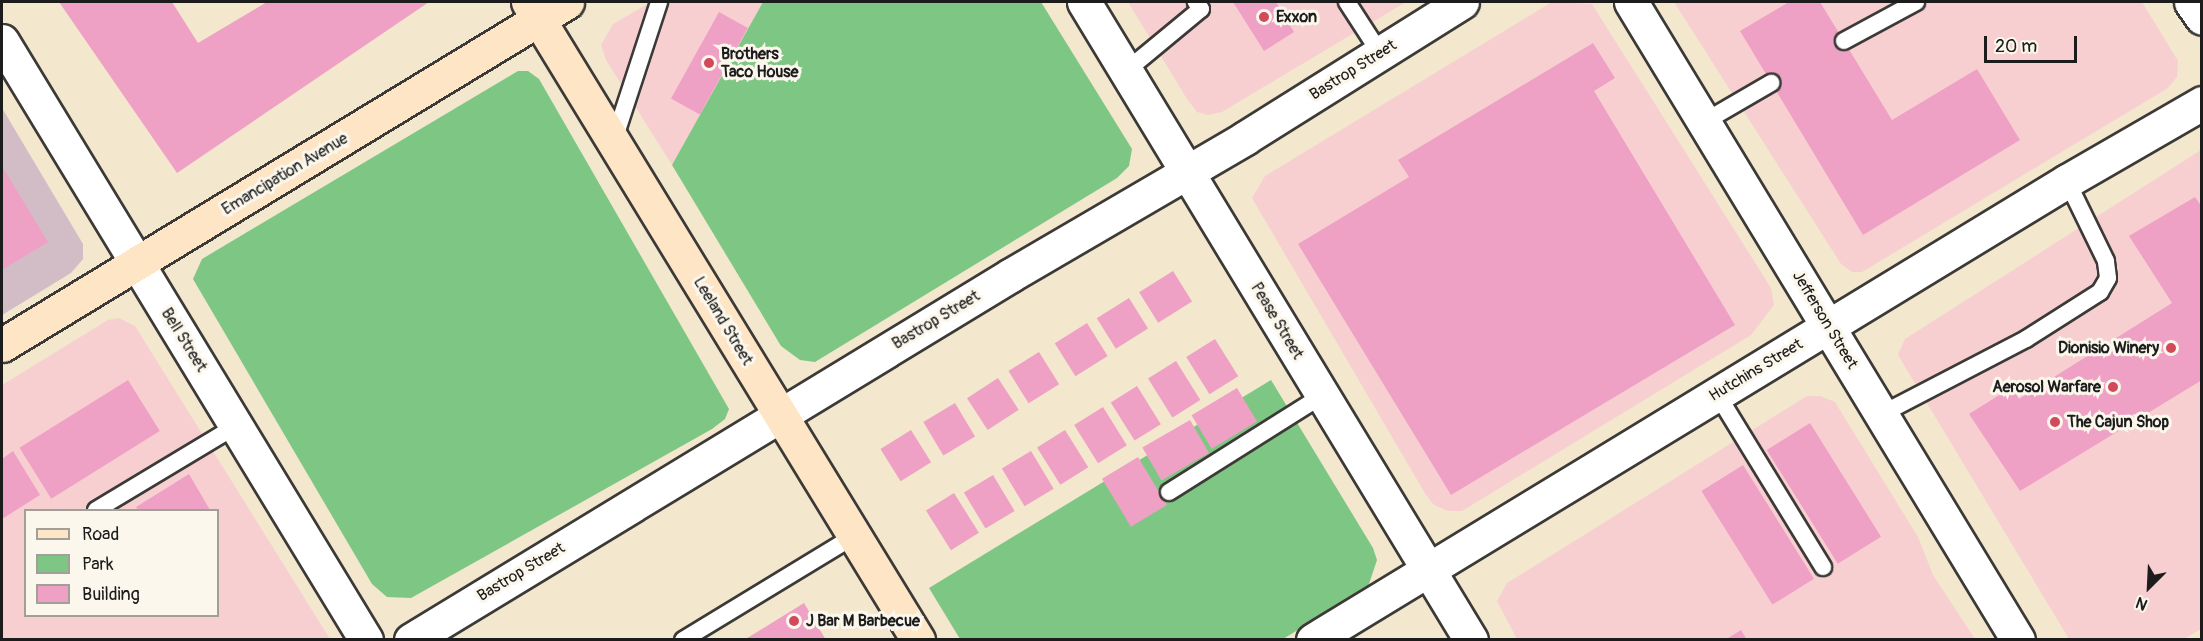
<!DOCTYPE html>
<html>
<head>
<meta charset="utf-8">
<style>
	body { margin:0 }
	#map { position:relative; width:2203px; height:641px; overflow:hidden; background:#f3e7ce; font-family:Pangolin,sans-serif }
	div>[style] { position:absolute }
	.built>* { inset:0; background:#f7cfd1 }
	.industrial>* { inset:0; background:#d2bdc6 }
	.green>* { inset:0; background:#7ec683 }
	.building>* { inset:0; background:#efa1c5; transform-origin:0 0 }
	.roads { filter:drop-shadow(2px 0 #3c3a37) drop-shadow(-2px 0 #3c3a37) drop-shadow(0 2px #3c3a37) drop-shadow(0 -2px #3c3a37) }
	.service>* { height:16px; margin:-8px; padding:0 8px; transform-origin:8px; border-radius:8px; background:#fff }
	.minor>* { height:33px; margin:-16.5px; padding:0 16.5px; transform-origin:16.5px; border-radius:16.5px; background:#fff }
	.tertiary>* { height:33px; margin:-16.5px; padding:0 16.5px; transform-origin:16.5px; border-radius:16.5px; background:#fff }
	.secondary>* { height:33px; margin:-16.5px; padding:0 16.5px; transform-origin:16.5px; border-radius:16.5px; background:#fde5c5 }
	.dots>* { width:16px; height:16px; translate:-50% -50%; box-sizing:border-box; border:3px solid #fbf7ec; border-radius:50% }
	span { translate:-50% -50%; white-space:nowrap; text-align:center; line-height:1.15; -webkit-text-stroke:6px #fbf7ec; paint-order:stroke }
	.poi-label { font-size:16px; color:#1c1c1c; font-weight:700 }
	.left { translate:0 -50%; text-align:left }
	.right { translate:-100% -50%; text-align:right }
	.street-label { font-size:16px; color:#1c1c1c }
	.frame { position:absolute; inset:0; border:3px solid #1c1c1c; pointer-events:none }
	.legend { position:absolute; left:24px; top:509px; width:195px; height:108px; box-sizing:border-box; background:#fbf7ec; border:2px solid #a29f99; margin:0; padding:8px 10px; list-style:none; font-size:18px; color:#1c1c1c }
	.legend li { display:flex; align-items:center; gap:12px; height:30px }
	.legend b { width:30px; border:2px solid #a29f99 }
	.north { position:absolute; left:2119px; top:557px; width:60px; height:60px; -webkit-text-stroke:4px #fbf7ec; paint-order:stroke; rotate:204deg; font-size:16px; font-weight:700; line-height:24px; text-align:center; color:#1c1c1c }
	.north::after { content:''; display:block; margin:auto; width:21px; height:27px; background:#1c1c1c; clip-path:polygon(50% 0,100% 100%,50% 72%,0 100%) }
	.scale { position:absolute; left:1984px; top:36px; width:93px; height:27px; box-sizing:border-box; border:3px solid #1c1c1c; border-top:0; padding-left:8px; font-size:18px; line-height:21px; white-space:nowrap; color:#1c1c1c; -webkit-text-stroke:4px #fbf7ec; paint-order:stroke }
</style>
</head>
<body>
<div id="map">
	<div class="built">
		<i style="clip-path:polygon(651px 2px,763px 2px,672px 165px,606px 60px,601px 45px,613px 24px)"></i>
		<i style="clip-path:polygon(1128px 2px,1406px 2px,1222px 112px,1208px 115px,1197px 112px,1187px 99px)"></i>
		<i style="clip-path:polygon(1552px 2px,1592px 4px,1771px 288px,1774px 305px,1751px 335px,1462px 511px,1448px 511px,1434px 505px,1426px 495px,1252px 198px,1265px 176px)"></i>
		<i style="clip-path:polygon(1674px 2px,2142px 2px,2178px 61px,2177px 77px,2168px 88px,1862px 272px,1852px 272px,1841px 264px)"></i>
		<i style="clip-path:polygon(2201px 150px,2201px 629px,2184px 639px,2069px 639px,1898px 355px,1905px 339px)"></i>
		<i style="clip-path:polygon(evenodd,119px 318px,135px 326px,330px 639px,2px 640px,2px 385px,108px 320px,119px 318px,26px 510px,218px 510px,218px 616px,26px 616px,26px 510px)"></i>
		<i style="clip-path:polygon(1807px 396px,1820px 396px,1835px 402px,1918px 537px,1933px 575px,1975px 639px,1517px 639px,1497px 601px,1507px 583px)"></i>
	</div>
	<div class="industrial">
		<i style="clip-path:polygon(2px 108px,83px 244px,83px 259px,71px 273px,2px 315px)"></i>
	</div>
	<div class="green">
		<i style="clip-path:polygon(763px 2px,1041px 2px,1132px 149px,1129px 166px,1117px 178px,815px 362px,800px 360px,781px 346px,672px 165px)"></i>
		<i style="clip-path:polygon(518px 71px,528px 71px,539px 79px,729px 409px,725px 419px,712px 429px,411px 598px,387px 597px,372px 584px,193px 279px,202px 259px)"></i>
		<i style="clip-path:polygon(1271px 380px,1373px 548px,1377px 560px,1368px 587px,1283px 639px,960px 639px,929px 588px)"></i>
	</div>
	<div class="building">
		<i style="clip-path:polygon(59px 2px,172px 2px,198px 43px,267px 2px,429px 2px,177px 173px)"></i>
		<i style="clip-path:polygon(1233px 2px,1276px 2px,1294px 32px,1264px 51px)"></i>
		<i style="clip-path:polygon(1789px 2px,1820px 2px,1892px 120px,1977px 69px,2020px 140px,1863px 235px,1740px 31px)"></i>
		<i style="left:719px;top:12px;width:33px;height:99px;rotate:29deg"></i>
		<i style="clip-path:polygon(1593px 43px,1615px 78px,1594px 91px,1735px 325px,1451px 495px,1298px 244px,1409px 177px,1398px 160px)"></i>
		<i style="clip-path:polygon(2px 166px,48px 242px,2px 270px)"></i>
		<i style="clip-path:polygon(2195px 197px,2202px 207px,2202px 380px,2020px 491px,1969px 414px,2012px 387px,2019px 399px,2172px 303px,2129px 236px)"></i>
		<i style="left:1173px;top:271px;width:36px;height:40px;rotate:58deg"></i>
		<i style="left:1129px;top:298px;width:36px;height:38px;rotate:58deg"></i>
		<i style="left:1087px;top:323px;width:39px;height:38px;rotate:58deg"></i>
		<i style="left:1215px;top:339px;width:44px;height:34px;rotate:58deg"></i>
		<i style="left:1039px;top:352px;width:38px;height:36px;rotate:58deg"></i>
		<i style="left:1176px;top:361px;width:46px;height:33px;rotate:58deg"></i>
		<i style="left:998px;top:378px;width:38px;height:37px;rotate:57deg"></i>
		<i style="left:128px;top:380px;width:60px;height:128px;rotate:58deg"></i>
		<i style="left:1137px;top:386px;width:45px;height:31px;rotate:58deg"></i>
		<i style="left:1237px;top:388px;width:39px;height:53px;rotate:59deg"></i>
		<i style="left:955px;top:403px;width:39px;height:37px;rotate:59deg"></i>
		<i style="left:1103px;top:407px;width:45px;height:34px;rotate:58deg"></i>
		<i style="left:1190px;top:420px;width:38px;height:55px;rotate:60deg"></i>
		<i style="left:1810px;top:423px;width:134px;height:51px;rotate:58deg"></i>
		<i style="left:911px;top:430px;width:38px;height:36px;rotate:58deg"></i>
		<i style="left:1065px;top:430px;width:44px;height:33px;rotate:58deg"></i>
		<i style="clip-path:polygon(13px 451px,40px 495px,2px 519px,2px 459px)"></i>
		<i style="left:1031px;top:451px;width:44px;height:34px;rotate:59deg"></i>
		<i style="left:1138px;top:457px;width:56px;height:42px;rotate:59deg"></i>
		<i style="left:1743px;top:465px;width:134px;height:49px;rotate:58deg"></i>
		<i style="clip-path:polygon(189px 474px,210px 510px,138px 510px,136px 507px)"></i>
		<i style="left:993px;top:475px;width:42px;height:34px;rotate:59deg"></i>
		<i style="left:954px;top:493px;width:47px;height:33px;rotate:58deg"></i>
		<i style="clip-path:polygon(804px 603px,826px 640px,744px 640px)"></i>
		<i style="clip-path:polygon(1741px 630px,1747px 640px,1725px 640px)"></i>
	</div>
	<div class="roads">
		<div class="service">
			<i style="left:1347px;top:2px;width:61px;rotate:57.1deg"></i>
			<i style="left:1844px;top:41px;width:82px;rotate:-28.4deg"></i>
			<i style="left:1126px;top:71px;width:97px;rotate:-39.6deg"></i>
			<i style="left:1201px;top:9px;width:9px;rotate:-126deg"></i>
			<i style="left:1704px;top:122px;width:78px;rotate:-30.2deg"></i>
			<i style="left:614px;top:140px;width:145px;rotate:-71.9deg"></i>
			<i style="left:1717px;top:394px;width:203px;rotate:58.5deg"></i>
			<i style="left:1882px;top:414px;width:162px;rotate:-27.5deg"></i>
			<i style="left:2026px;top:339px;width:88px;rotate:-32.4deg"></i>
			<i style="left:2100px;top:292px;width:16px;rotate:-60deg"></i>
			<i style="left:2108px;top:278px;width:17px;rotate:-97deg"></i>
			<i style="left:2106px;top:261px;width:89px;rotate:-116deg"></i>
			<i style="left:1169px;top:492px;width:182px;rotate:-32.2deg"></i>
			<i style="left:96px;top:510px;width:163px;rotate:-31deg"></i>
			<i style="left:683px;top:640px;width:200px;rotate:-31.3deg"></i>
		</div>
		<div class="minor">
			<i style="left:2px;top:41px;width:701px;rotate:58.71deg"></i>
			<i style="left:411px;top:640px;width:702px;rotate:-31.31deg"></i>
			<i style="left:1011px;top:275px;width:271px;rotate:-30.3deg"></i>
			<i style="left:1245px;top:138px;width:256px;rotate:-32.1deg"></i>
			<i style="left:1313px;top:640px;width:883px;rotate:-31.33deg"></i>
			<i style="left:2067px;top:181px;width:156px;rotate:-30deg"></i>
		</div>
		<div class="tertiary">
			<i style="left:1084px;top:2px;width:746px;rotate:58.76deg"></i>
			<i style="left:1631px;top:2px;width:746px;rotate:58.76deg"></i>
			<i style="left:2191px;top:2px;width:19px;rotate:55deg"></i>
		</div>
		<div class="secondary">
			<i style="left:528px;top:2px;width:748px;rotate:58.56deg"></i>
			<i style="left:2px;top:345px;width:661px;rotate:-31.26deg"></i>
		</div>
	</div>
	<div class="dots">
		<i style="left:1264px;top:17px;background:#d1495b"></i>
		<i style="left:709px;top:63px;background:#d1495b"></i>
		<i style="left:2171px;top:348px;background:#d1495b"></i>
		<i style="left:2113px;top:387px;background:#d1495b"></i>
		<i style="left:2055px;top:422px;background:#d1495b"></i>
		<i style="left:794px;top:621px;background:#d1495b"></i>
	</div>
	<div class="poi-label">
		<span class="left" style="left:1276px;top:17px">Exxon</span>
		<span class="left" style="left:721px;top:63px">Brothers<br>Taco House</span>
		<span class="right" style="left:2159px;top:348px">Dionisio Winery</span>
		<span class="right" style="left:2101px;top:387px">Aerosol Warfare</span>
		<span class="left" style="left:2067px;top:422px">The Cajun Shop</span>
		<span class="left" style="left:806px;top:621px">J Bar M Barbecue</span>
	</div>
	<div class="street-label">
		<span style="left:1353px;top:70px;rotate:-32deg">Bastrop Street</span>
		<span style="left:285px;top:174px;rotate:-31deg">Emancipation Avenue</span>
		<span style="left:936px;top:320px;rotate:-31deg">Bastrop Street</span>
		<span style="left:1825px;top:320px;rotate:59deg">Jefferson Street</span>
		<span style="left:723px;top:321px;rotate:59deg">Leeland Street</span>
		<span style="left:1277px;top:321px;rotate:59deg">Pease Street</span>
		<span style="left:184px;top:340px;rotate:58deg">Bell Street</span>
		<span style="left:1756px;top:370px;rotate:-31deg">Hutchins Street</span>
		<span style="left:521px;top:572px;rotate:-31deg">Bastrop Street</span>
	</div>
	<div class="frame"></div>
	<ul class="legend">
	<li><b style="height:8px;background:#fde5c5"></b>Road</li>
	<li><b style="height:16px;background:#7ec683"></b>Park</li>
	<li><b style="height:16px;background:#efa1c5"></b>Building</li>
	</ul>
	<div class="north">N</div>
	<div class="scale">20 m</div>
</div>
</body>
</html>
